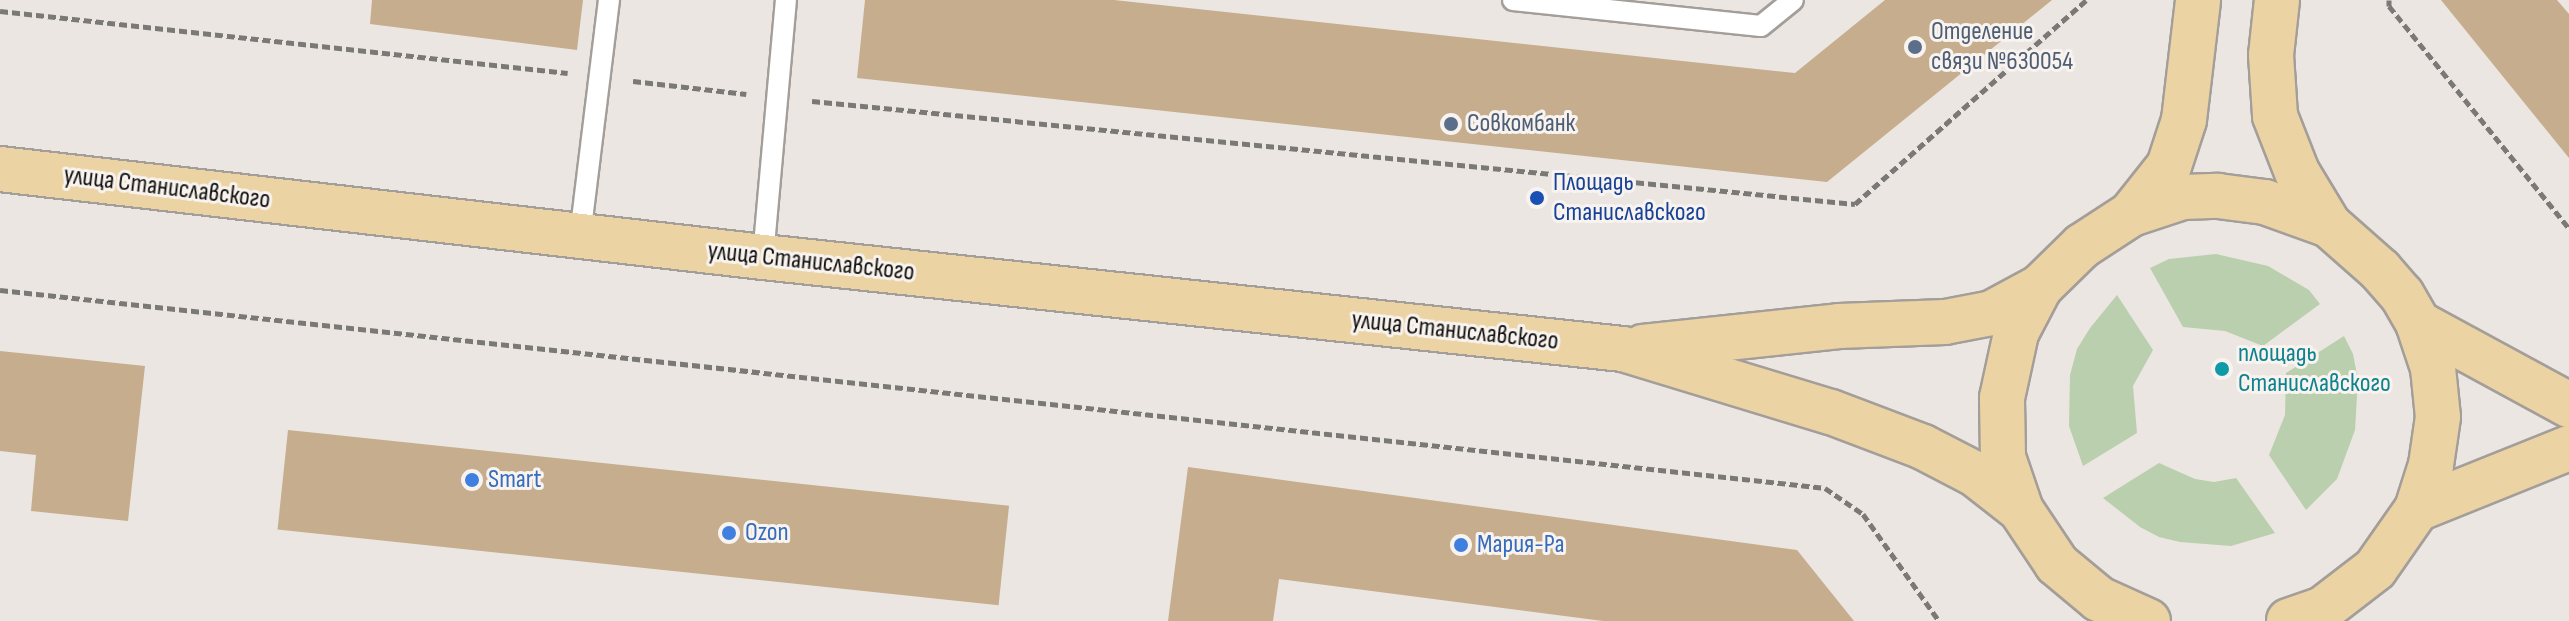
<!DOCTYPE html>
<html>
<head>
<meta charset="utf-8">
<style>
	body { margin:0 }
	#map { position:relative; width:2569px; height:621px; overflow:hidden; background:#ebe6e1; font-family:"Sofia Sans Condensed",sans-serif }
	div>[style] { position:absolute }
	.green>* { inset:0; background:#bacfad }
	.building>* { inset:0; background:#c6ad8d; transform-origin:0 0 }
	.path>* { height:5px; margin-top:-2.5px; transform-origin:0; background:repeating-linear-gradient(90deg,#7b7975 0 8px,transparent 0 12px) }
	.roads { filter:drop-shadow(2px 0 #a39e99) drop-shadow(-2px 0 #a39e99) drop-shadow(0 2px #a39e99) drop-shadow(0 -2px #a39e99) }
	.service>* { height:20px; margin:-10px; padding:0 10px; transform-origin:10px; border-radius:10px; background:#fff }
	.primary>* { height:44px; margin:-22px; padding:0 22px; transform-origin:22px; border-radius:22px; background:#ebd3a3 }
	.dots>* { width:22px; height:22px; translate:-50% -50%; box-sizing:border-box; border:4px solid #f8f3ee; border-radius:50% }
	span { translate:-50% -50%; white-space:nowrap; text-align:center; line-height:1.15; -webkit-text-stroke:6px #f8f3ee; paint-order:stroke }
	.service-label { font-size:26px; color:#4e5e75 }
	.left { translate:0 -50%; text-align:left }
	.transit-label { font-size:26px; color:#164399 }
	.street-label { font-size:26px; color:#100f0d }
	.culture-label { font-size:26px; color:#0d838f }
	.shop-label { font-size:26px; color:#366cbe }
</style>
</head>
<body>
<div id="map">
	<div class="green">
		<i style="clip-path:polygon(2216px 254px,2268px 266px,2309px 290px,2320px 304px,2263px 346px,2225px 331px,2183px 327px,2150px 268px,2169px 259px)"></i>
		<i style="clip-path:polygon(2117px 295px,2153px 350px,2133px 386px,2137px 433px,2083px 466px,2069px 426px,2070px 375px,2077px 349px,2090px 328px)"></i>
		<i style="clip-path:polygon(2344px 336px,2353px 354px,2358px 380px,2355px 430px,2337px 479px,2306px 510px,2269px 455px,2285px 415px,2286px 373px)"></i>
		<i style="clip-path:polygon(2159px 463px,2195px 479px,2214px 482px,2236px 478px,2275px 533px,2231px 546px,2180px 542px,2159px 537px,2140px 527px,2103px 498px)"></i>
	</div>
	<div class="building">
		<i style="clip-path:polygon(372px 0,583px 0,577px 50px,370px 24px)"></i>
		<i style="clip-path:polygon(865px 0,1114px 0,1795px 73px,1885px 0,2052px 0,1827px 182px,857px 78px)"></i>
		<i style="clip-path:polygon(2441px 0,2557px 0,2569px 14px,2569px 158px)"></i>
		<i style="clip-path:polygon(0 351px,145px 366px,128px 521px,31px 511px,36px 455px,0 451px)"></i>
		<i style="left:288px;top:430px;width:725px;height:100px;rotate:6deg"></i>
		<i style="clip-path:polygon(1188px 467px,1797px 550px,1854px 621px,1603px 621px,1279px 579px,1273px 621px,1168px 621px)"></i>
	</div>
	<div class="path">
		<i style="left:2389px;top:0;width:6px;rotate:90deg"></i>
		<i style="left:2389px;top:6px;width:286px;rotate:51deg"></i>
		<i style="left:0;top:11px;width:571px;rotate:6.23deg"></i>
		<i style="left:633px;top:81px;width:114px;rotate:6.6deg"></i>
		<i style="left:812px;top:101px;width:1048px;rotate:5.64deg"></i>
		<i style="left:1855px;top:204px;width:308px;rotate:-41.4deg"></i>
		<i style="left:0;top:290px;width:1836px;rotate:6.19deg"></i>
		<i style="left:1825px;top:488px;width:46px;rotate:34.4deg"></i>
		<i style="left:1863px;top:514px;width:131px;rotate:54.6deg"></i>
	</div>
	<div class="roads">
		<div class="service">
			<i style="left:1513px;top:0;width:249px;rotate:6deg"></i>
			<i style="left:1761px;top:26px;width:41px;rotate:-39.1deg"></i>
			<i style="left:580px;top:236px;width:238px;rotate:-83deg"></i>
			<i style="left:763px;top:257px;width:258px;rotate:-84.9deg"></i>
		</div>
		<div class="primary">
			<i style="left:2277px;top:0;width:55px;rotate:96.2deg"></i>
			<i style="left:2271px;top:55px;width:61px;rotate:86.2deg"></i>
			<i style="left:2275px;top:116px;width:60px;rotate:68.6deg"></i>
			<i style="left:2297px;top:172px;width:62px;rotate:58.9deg"></i>
			<i style="left:0;top:169px;width:768px;rotate:6.58deg"></i>
			<i style="left:763px;top:257px;width:865px;rotate:6.11deg"></i>
			<i style="left:1623px;top:349px;width:217px;rotate:16.9deg"></i>
			<i style="left:1831px;top:412px;width:98px;rotate:20.8deg"></i>
			<i style="left:1923px;top:447px;width:59px;rotate:27.4deg"></i>
			<i style="left:1975px;top:474px;width:58px;rotate:38deg"></i>
			<i style="left:2131px;top:214px;width:61px;rotate:-51.6deg"></i>
			<i style="left:2169px;top:166px;width:48px;rotate:-71.9deg"></i>
			<i style="left:2184px;top:120px;width:121px;rotate:-83.3deg"></i>
			<i style="left:2418px;top:323px;width:172px;rotate:28.5deg"></i>
			<i style="left:1643px;top:347px;width:197px;rotate:-6.1deg"></i>
			<i style="left:1839px;top:326px;width:106px;rotate:-2.2deg"></i>
			<i style="left:1945px;top:322px;width:48px;rotate:-10.8deg"></i>
			<i style="left:1992px;top:313px;width:55px;rotate:-28.4deg"></i>
			<i style="left:2417px;top:509px;width:164px;rotate:-21.9deg"></i>
			<i style="left:2148px;top:621px;width:54px;rotate:-155.8deg"></i>
			<i style="left:2099px;top:599px;width:55px;rotate:-140.2deg"></i>
			<i style="left:2057px;top:564px;width:65px;rotate:-123.7deg"></i>
			<i style="left:2021px;top:510px;width:56px;rotate:-108.8deg"></i>
			<i style="left:2003px;top:457px;width:59px;rotate:-91deg"></i>
			<i style="left:2002px;top:398px;width:66px;rotate:-77.8deg"></i>
			<i style="left:2016px;top:333px;width:52px;rotate:-62.4deg"></i>
			<i style="left:2040px;top:287px;width:59px;rotate:-44.3deg"></i>
			<i style="left:2082px;top:246px;width:59px;rotate:-33.1deg"></i>
			<i style="left:2131px;top:214px;width:55px;rotate:-18.1deg"></i>
			<i style="left:2183px;top:197px;width:35px;rotate:-2deg"></i>
			<i style="left:2218px;top:196px;width:47px;rotate:7.3deg"></i>
			<i style="left:2265px;top:202px;width:68px;rotate:19.8deg"></i>
			<i style="left:2329px;top:225px;width:68px;rotate:41.4deg"></i>
			<i style="left:2380px;top:270px;width:33px;rotate:49deg"></i>
			<i style="left:2402px;top:295px;width:32px;rotate:60deg"></i>
			<i style="left:2418px;top:323px;width:47px;rotate:71.6deg"></i>
			<i style="left:2433px;top:368px;width:49px;rotate:84.2deg"></i>
			<i style="left:2438px;top:417px;width:49px;rotate:98.3deg"></i>
			<i style="left:2431px;top:465px;width:46px;rotate:107.7deg"></i>
			<i style="left:2417px;top:509px;width:73px;rotate:125deg"></i>
			<i style="left:2375px;top:569px;width:66px;rotate:142.4deg"></i>
			<i style="left:2323px;top:609px;width:36px;rotate:161deg"></i>
		</div>
	</div>
	<div class="dots">
		<i style="left:1915px;top:47px;background:#5c6f8a"></i>
		<i style="left:1451px;top:124px;background:#5c6f8a"></i>
		<i style="left:1537px;top:198px;background:#1a4fb4"></i>
		<i style="left:2222px;top:369px;background:#0f9aa8"></i>
		<i style="left:472px;top:480px;background:#3f7fe0"></i>
		<i style="left:729px;top:533px;background:#3f7fe0"></i>
		<i style="left:1461px;top:545px;background:#3f7fe0"></i>
	</div>
	<div class="service-label">
		<span class="left" style="left:1931px;top:47px">Отделение<br>связи №630054</span>
		<span class="left" style="left:1467px;top:124px">Совкомбанк</span>
	</div>
	<div class="transit-label">
		<span class="left" style="left:1553px;top:198px">Площадь<br>Станиславского</span>
	</div>
	<div class="street-label">
		<span style="left:167px;top:188px;rotate:7deg">улица Станиславского</span>
		<span style="left:811px;top:262px;rotate:6deg">улица Станиславского</span>
		<span style="left:1455px;top:331px;rotate:6deg">улица Станиславского</span>
	</div>
	<div class="culture-label">
		<span class="left" style="left:2238px;top:369px">площадь<br>Станиславского</span>
	</div>
	<div class="shop-label">
		<span class="left" style="left:488px;top:480px">Smart</span>
		<span class="left" style="left:745px;top:533px">Ozon</span>
		<span class="left" style="left:1477px;top:545px">Мария-Ра</span>
	</div>
</div>
</body>
</html>
